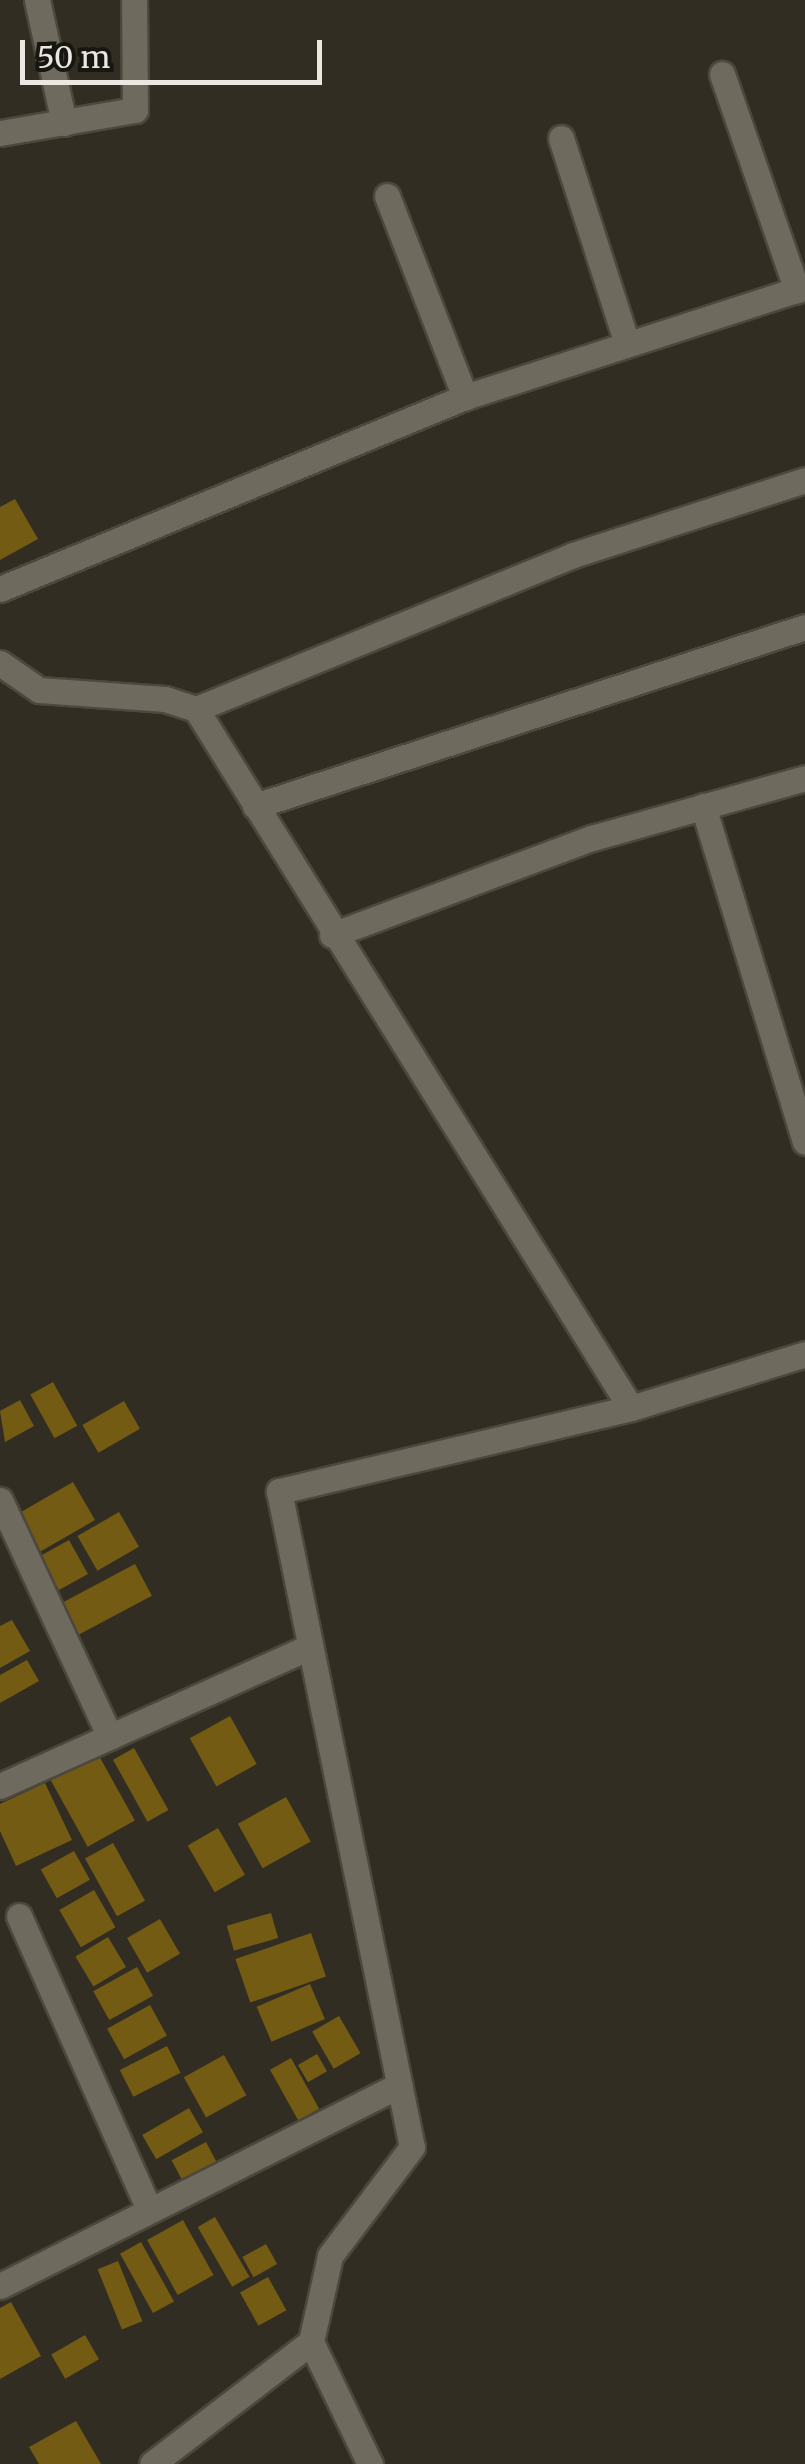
<!DOCTYPE html>
<html>
<head>
<meta charset="utf-8">
<style>
	body { margin:0 }
	#map { position:relative; width:805px; height:2464px; overflow:hidden; background:#322d22; font-family:Merriweather,serif }
	div>[style] { position:absolute }
	.building>* { inset:0; background:#735b13; transform-origin:0 0 }
	.roads { filter:drop-shadow(2px 0 #4c483e) drop-shadow(-2px 0 #4c483e) drop-shadow(0 2px #4c483e) drop-shadow(0 -2px #4c483e) }
	.street>* { height:25px; margin:-12.5px; padding:0 12.5px; transform-origin:12.5px; border-radius:12.5px; background:#6f6a5e }
	span { translate:-50% -50%; white-space:nowrap; text-align:center; line-height:1.15; -webkit-text-stroke:9px #181611; paint-order:stroke }
	.scale { position:absolute; left:20px; top:40px; width:302px; height:45px; box-sizing:border-box; border:5px solid #ebe8e1; border-top:0; padding-left:12px; font-size:30px; line-height:35px; white-space:nowrap; color:#ebe8e1; -webkit-text-stroke:8px #181611; paint-order:stroke }
</style>
</head>
<body>
<div id="map">
	<div class="building">
		<i style="clip-path:polygon(15px 499px,38px 539px,0 560px,0 507px)"></i>
		<i style="left:53px;top:1382px;width:50px;height:26px;rotate:61deg"></i>
		<i style="clip-path:polygon(20px 1400px,34px 1426px,5px 1442px,0 1411px)"></i>
		<i style="left:124px;top:1401px;width:32px;height:48px;rotate:60deg"></i>
		<i style="left:73px;top:1482px;width:44px;height:65px;rotate:60deg"></i>
		<i style="left:119px;top:1512px;width:40px;height:48px;rotate:60deg"></i>
		<i style="left:69px;top:1540px;width:39px;height:33px;rotate:61deg"></i>
		<i style="left:135px;top:1564px;width:36px;height:90px;rotate:62deg"></i>
		<i style="clip-path:polygon(12px 1620px,30px 1651px,0 1668px,0 1626px)"></i>
		<i style="clip-path:polygon(27px 1660px,39px 1681px,0 1703px,0 1675px)"></i>
		<i style="left:230px;top:1716px;width:55px;height:46px;rotate:61deg"></i>
		<i style="left:134px;top:1748px;width:71px;height:24px;rotate:61deg"></i>
		<i style="left:98px;top:1754px;width:76px;height:54px;rotate:61deg"></i>
		<i style="clip-path:polygon(45px 1783px,72px 1840px,16px 1866px,0 1831px,0 1804px)"></i>
		<i style="left:286px;top:1797px;width:51px;height:55px;rotate:61deg"></i>
		<i style="left:218px;top:1828px;width:54px;height:35px;rotate:60deg"></i>
		<i style="left:113px;top:1843px;width:66px;height:32px;rotate:61deg"></i>
		<i style="left:74px;top:1851px;width:33px;height:38px;rotate:61deg"></i>
		<i style="left:94px;top:1890px;width:43px;height:40px;rotate:60deg"></i>
		<i style="left:271px;top:1913px;width:26px;height:46px;rotate:74deg"></i>
		<i style="left:160px;top:1919px;width:40px;height:38px;rotate:60deg"></i>
		<i style="left:311px;top:1933px;width:46px;height:80px;rotate:71deg"></i>
		<i style="left:108px;top:1937px;width:35px;height:38px;rotate:59deg"></i>
		<i style="left:137px;top:1967px;width:33px;height:50px;rotate:61deg"></i>
		<i style="left:310px;top:1984px;width:38px;height:58px;rotate:67deg"></i>
		<i style="left:150px;top:2005px;width:35px;height:49px;rotate:61deg"></i>
		<i style="left:339px;top:2016px;width:43px;height:31px;rotate:60deg"></i>
		<i style="left:167px;top:2046px;width:30px;height:53px;rotate:63deg"></i>
		<i style="left:317px;top:2054px;width:20px;height:22px;rotate:60deg"></i>
		<i style="left:224px;top:2055px;width:46px;height:46px;rotate:61deg"></i>
		<i style="left:291px;top:2058px;width:58px;height:24px;rotate:61deg"></i>
		<i style="left:189px;top:2108px;width:28px;height:54px;rotate:60deg"></i>
		<i style="left:206px;top:2142px;width:26px;height:39px;rotate:62deg"></i>
		<i style="left:215px;top:2217px;width:69px;height:20px;rotate:60deg"></i>
		<i style="left:183px;top:2220px;width:63px;height:41px;rotate:61deg"></i>
		<i style="left:141px;top:2242px;width:68px;height:24px;rotate:61deg"></i>
		<i style="left:266px;top:2244px;width:23px;height:27px;rotate:61deg"></i>
		<i style="left:118px;top:2261px;width:65px;height:22px;rotate:68deg"></i>
		<i style="left:268px;top:2277px;width:38px;height:32px;rotate:61deg"></i>
		<i style="clip-path:polygon(11px 2302px,41px 2356px,0 2379px,0 2308px)"></i>
		<i style="left:85px;top:2335px;width:28px;height:39px;rotate:60deg"></i>
		<i style="clip-path:polygon(76px 2421px,101px 2464px,39px 2464px,29px 2447px)"></i>
	</div>
	<div class="roads">
		<div class="street">
			<i style="left:37px;top:0;width:126px;rotate:77.6deg"></i>
			<i style="left:722px;top:74px;width:229px;rotate:70.9deg"></i>
			<i style="left:0;top:133px;width:137px;rotate:-9.7deg"></i>
			<i style="left:135px;top:110px;width:110px;rotate:-90.5deg"></i>
			<i style="left:561px;top:138px;width:215px;rotate:72.2deg"></i>
			<i style="left:387px;top:196px;width:216px;rotate:68.8deg"></i>
			<i style="left:0;top:589px;width:503px;rotate:-22.44deg"></i>
			<i style="left:465px;top:397px;width:357px;rotate:-17.9deg"></i>
			<i style="left:0;top:663px;width:47px;rotate:34.7deg"></i>
			<i style="left:39px;top:690px;width:126px;rotate:4.1deg"></i>
			<i style="left:165px;top:699px;width:33px;rotate:18deg"></i>
			<i style="left:196px;top:709px;width:823px;rotate:58.11deg"></i>
			<i style="left:631px;top:1408px;width:362px;rotate:166.7deg"></i>
			<i style="left:279px;top:1491px;width:669px;rotate:78.54deg"></i>
			<i style="left:412px;top:2147px;width:136px;rotate:127deg"></i>
			<i style="left:330px;top:2256px;width:88px;rotate:102.5deg"></i>
			<i style="left:311px;top:2342px;width:200px;rotate:142.5deg"></i>
			<i style="left:196px;top:709px;width:407px;rotate:-22.2deg"></i>
			<i style="left:573px;top:555px;width:244px;rotate:-17.9deg"></i>
			<i style="left:255px;top:806px;width:578px;rotate:-18.03deg"></i>
			<i style="left:703px;top:806px;width:351px;rotate:73.1deg"></i>
			<i style="left:332px;top:935px;width:278px;rotate:-20.5deg"></i>
			<i style="left:592px;top:838px;width:221px;rotate:-15.7deg"></i>
			<i style="left:631px;top:1408px;width:182px;rotate:-17.2deg"></i>
			<i style="left:0;top:1500px;width:261px;rotate:65.1deg"></i>
			<i style="left:0;top:1786px;width:340px;rotate:-24.2deg"></i>
			<i style="left:19px;top:1916px;width:321px;rotate:66.1deg"></i>
			<i style="left:0;top:2286px;width:447px;rotate:-26.7deg"></i>
			<i style="left:311px;top:2342px;width:136px;rotate:64.2deg"></i>
		</div>
	</div>
	<div class="scale">50 m</div>
</div>
</body>
</html>
